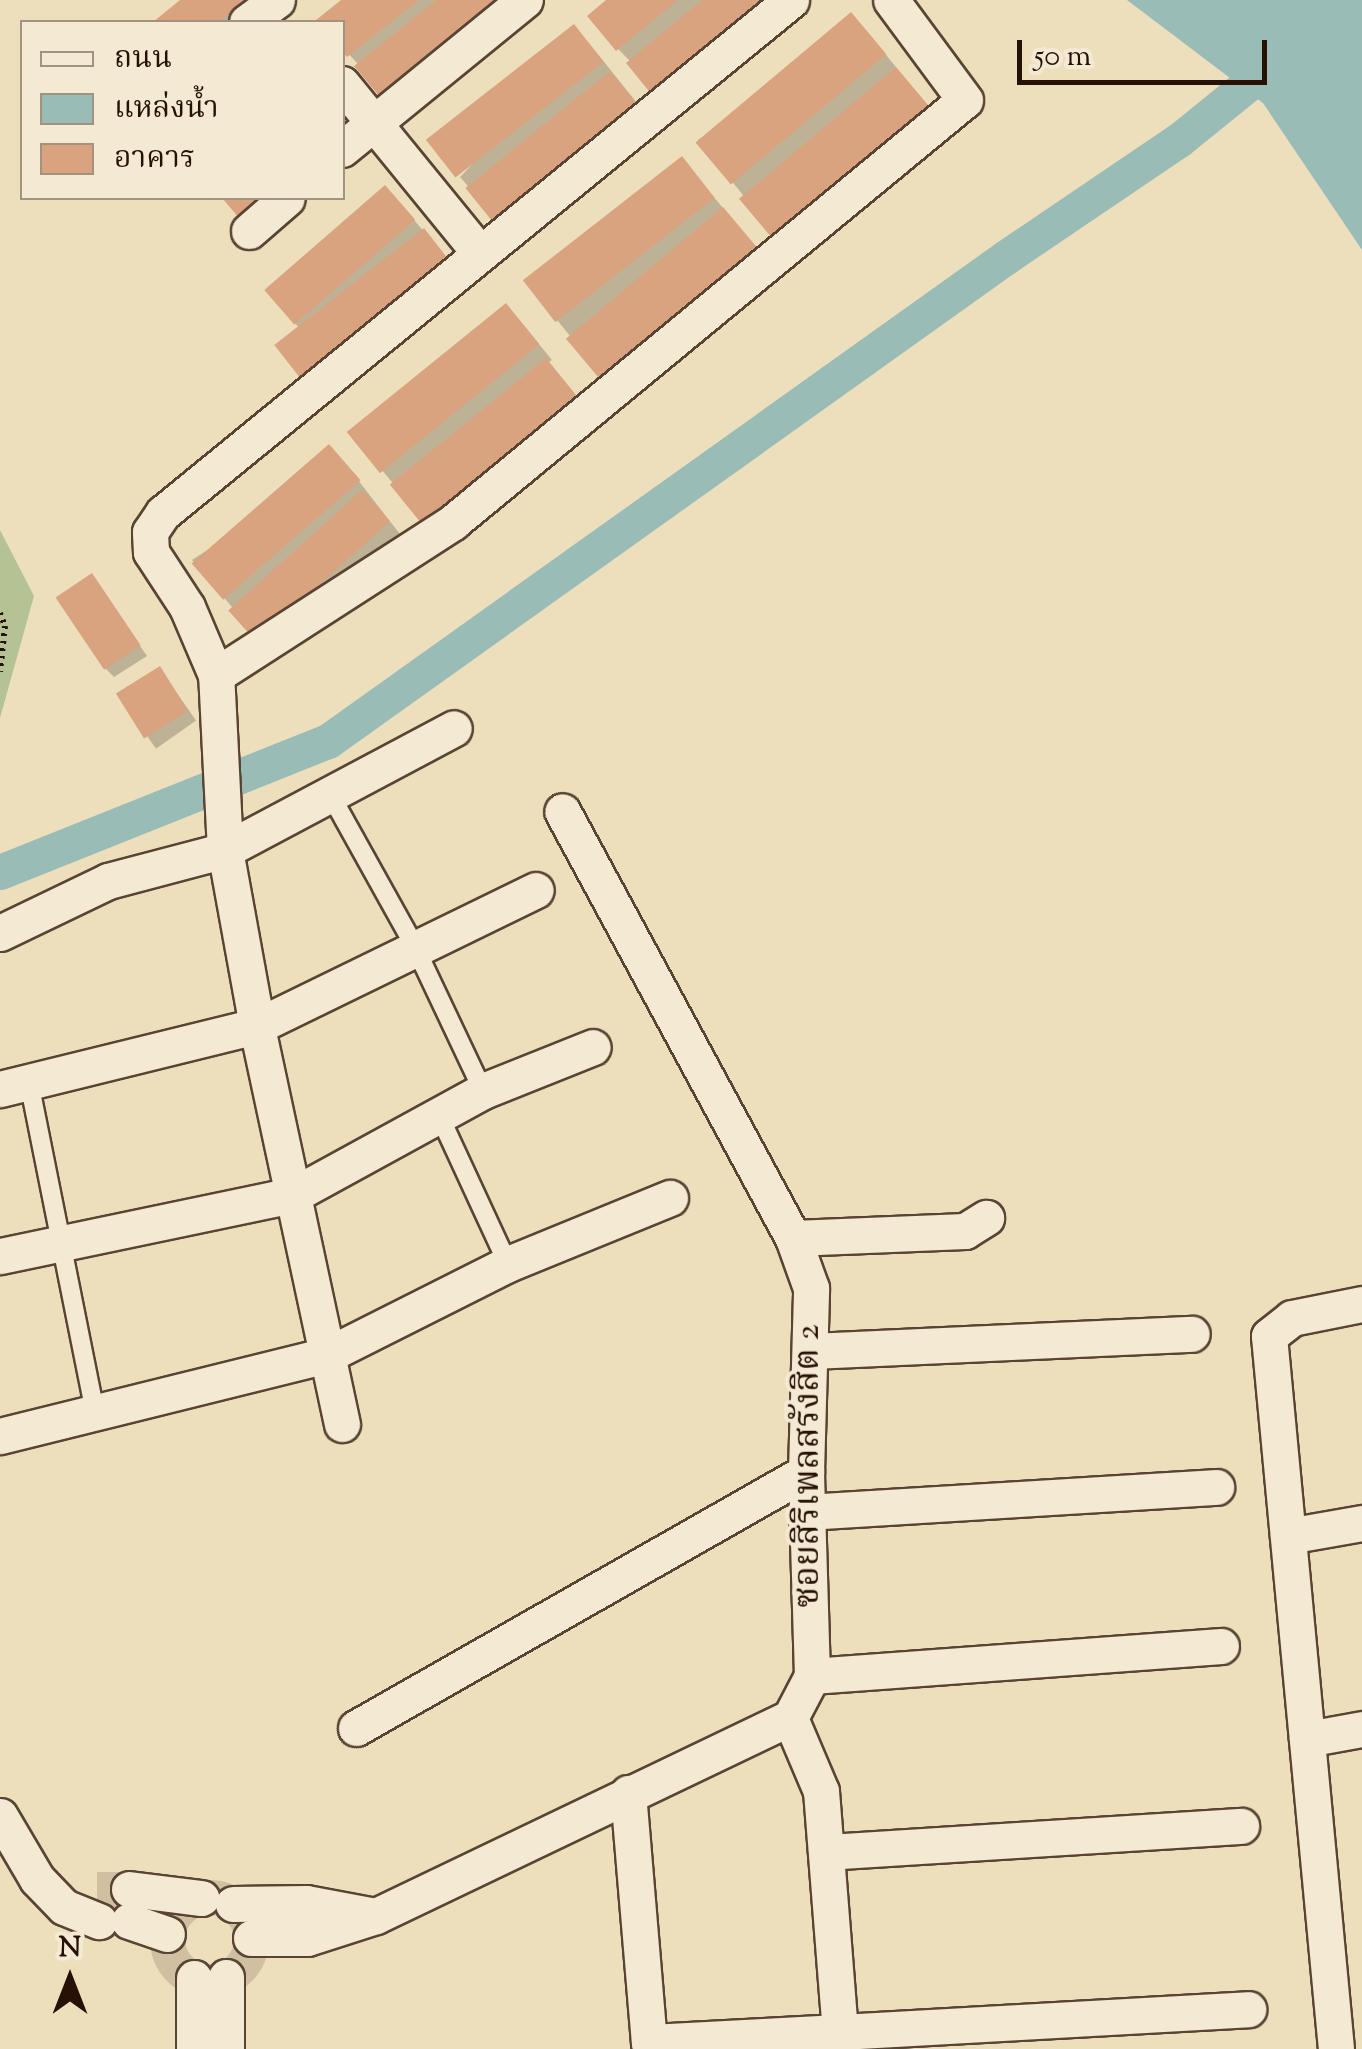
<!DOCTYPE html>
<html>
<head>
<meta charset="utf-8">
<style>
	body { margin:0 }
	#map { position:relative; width:1362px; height:2049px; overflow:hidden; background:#eedfbc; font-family:"Sorts Mill Goudy","Noto Serif Thai",serif }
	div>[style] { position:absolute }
	.green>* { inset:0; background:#b5c293 }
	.water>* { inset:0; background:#9abcb6 }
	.shadow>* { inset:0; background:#0003; transform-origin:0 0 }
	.canal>* { height:35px; margin:-17.5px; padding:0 17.5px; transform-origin:17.5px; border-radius:17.5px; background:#9abcb6 }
	.building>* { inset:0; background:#d9a37f; transform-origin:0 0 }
	.minor-tunnel>* { height:35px; margin-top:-17.5px; transform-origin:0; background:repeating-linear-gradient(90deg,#d0c0a1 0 35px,transparent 0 53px) }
	.minor-tunnel>.ring { margin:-17.5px; padding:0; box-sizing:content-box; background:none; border:35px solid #d0c0a1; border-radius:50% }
	.path>* { height:6px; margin-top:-3px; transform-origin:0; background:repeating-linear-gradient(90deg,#271106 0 2.5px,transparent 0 7.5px) }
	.roads { filter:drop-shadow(2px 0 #594434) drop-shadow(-2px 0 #594434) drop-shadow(0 2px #594434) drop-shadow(0 -2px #594434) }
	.service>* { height:18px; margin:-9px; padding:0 9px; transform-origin:9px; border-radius:9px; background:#f4ead3 }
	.minor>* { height:35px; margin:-17.5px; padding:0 17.5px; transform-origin:17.5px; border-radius:17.5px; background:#f4ead3 }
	span { translate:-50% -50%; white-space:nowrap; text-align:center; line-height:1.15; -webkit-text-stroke:8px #f4ead3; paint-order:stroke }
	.street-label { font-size:35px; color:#271106 }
	.legend { position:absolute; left:20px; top:20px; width:325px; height:180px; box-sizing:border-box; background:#f4ead3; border:2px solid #a29381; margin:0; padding:12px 18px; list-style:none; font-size:30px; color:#271106 }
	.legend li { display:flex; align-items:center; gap:20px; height:50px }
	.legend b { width:50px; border:2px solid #a29381 }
	.north { position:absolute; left:20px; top:1929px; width:100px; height:100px; -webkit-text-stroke:8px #f4ead3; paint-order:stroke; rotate:0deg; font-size:28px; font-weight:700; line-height:40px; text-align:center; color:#271106 }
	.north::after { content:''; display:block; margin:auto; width:35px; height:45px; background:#271106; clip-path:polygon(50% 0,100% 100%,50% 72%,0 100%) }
	.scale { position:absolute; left:1017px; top:40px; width:250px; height:45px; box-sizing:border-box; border:5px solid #271106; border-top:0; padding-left:12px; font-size:30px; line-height:35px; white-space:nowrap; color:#271106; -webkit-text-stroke:8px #f4ead3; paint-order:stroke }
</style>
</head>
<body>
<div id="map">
	<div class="green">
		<i style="clip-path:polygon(0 530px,34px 596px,0 718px)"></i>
	</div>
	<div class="water">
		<i style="clip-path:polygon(1127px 0,1362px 0,1362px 250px,1263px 103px)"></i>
	</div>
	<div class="shadow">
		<i style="clip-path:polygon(184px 0,265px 0,252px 22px,157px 22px)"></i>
		<i style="clip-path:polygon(345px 0,534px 0,359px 65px,342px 47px,342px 22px,320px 20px)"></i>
		<i style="clip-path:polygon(610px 0,800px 0,631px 62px,618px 49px)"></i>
		<i style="clip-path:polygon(866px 30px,942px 124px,788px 250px,698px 140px)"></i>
		<i style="clip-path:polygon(588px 42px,650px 119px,510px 234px,460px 177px)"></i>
		<i style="clip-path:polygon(682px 159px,769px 263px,614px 390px,557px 320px)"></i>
		<i style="clip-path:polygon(400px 203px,425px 233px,302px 331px,293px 321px)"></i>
		<i style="clip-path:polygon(520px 321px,552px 360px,548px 363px,591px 414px,438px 537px,350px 432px)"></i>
		<i style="clip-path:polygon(344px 462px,403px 538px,271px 653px,192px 560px)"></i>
		<i style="clip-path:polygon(92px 577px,147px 656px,114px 677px,104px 667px)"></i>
		<i style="left:160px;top:669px;width:63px;height:49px;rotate:55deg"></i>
	</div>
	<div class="canal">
		<i style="left:0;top:872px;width:353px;rotate:-21.8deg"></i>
		<i style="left:328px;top:741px;width:833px;rotate:-35.52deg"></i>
		<i style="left:1006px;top:257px;width:209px;rotate:-34.1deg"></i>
		<i style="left:1179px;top:140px;width:129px;rotate:-39deg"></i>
	</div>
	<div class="building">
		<i style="clip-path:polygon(180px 0,246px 0,219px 22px,153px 22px)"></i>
		<i style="clip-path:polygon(341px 0,419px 0,347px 57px,342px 51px,342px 22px,316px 20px)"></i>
		<i style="clip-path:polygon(436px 0,501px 0,380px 97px,354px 66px)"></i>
		<i style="clip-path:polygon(606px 0,678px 0,616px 51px,587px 16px)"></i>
		<i style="clip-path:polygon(702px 0,767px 0,653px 96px,626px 63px)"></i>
		<i style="left:851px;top:12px;width:55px;height:203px;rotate:50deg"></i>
		<i style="left:574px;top:24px;width:48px;height:188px;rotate:52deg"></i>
		<i style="left:896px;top:67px;width:52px;height:205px;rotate:50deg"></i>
		<i style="left:610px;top:71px;width:41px;height:186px;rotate:51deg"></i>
		<i style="left:682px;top:156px;width:53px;height:202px;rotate:52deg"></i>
		<i style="left:385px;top:185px;width:46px;height:160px;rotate:49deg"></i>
		<i style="clip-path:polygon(222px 198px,266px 198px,240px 219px)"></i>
		<i style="left:723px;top:207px;width:52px;height:205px;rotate:50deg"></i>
		<i style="left:424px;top:228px;width:43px;height:190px;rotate:52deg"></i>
		<i style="left:506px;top:303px;width:53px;height:205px;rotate:51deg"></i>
		<i style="left:546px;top:358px;width:50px;height:201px;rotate:51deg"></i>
		<i style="left:329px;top:444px;width:48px;height:182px;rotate:49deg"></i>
		<i style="left:362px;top:490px;width:42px;height:180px;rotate:48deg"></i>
		<i style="left:92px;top:573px;width:87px;height:44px;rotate:56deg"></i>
		<i style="left:160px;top:666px;width:53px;height:52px;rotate:58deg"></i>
	</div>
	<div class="minor-tunnel">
		<i style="left:97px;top:1889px;width:32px"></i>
		<i class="ring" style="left:167px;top:1897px;width:49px;height:49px"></i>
	</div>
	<div class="path">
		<i style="left:0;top:613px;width:14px;rotate:69deg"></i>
		<i style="left:5px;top:626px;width:46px;rotate:96.2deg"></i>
	</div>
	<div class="roads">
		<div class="service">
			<i style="left:330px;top:794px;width:175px;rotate:60.9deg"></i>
			<i style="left:415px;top:947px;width:159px;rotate:64.7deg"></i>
			<i style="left:29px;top:1082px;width:338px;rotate:78.7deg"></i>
			<i style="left:439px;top:1115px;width:164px;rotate:65.2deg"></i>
		</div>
		<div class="minor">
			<i style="left:247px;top:22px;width:37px;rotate:-36deg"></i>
			<i style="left:342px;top:84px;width:218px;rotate:50.8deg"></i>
			<i style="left:342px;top:149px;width:236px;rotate:-39.2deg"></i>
			<i style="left:249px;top:231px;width:50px;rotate:-41deg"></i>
			<i style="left:216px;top:675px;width:282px;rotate:-32.8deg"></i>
			<i style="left:453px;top:522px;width:663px;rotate:-39.5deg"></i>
			<i style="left:965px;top:100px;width:124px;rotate:-126.5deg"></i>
			<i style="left:0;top:933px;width:120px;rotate:-25.7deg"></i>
			<i style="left:108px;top:881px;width:121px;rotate:-14.8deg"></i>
			<i style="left:225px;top:850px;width:175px;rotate:-92.9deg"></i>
			<i style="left:216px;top:675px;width:74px;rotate:-113.1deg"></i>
			<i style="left:187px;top:607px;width:66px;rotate:-123.2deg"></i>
			<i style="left:151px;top:552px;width:20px;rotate:-93deg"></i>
			<i style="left:150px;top:532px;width:23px;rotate:-56deg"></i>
			<i style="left:163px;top:513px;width:811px;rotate:-39.24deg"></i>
			<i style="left:0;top:1089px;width:265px;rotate:-13.8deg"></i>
			<i style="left:257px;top:1026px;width:310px;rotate:-26deg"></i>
			<i style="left:793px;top:1238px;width:172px;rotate:-2.3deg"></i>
			<i style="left:965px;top:1231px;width:25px;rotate:-32deg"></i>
			<i style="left:0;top:1256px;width:299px;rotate:-11.8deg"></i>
			<i style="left:293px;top:1195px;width:217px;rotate:-28.7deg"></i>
			<i style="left:483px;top:1091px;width:118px;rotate:-21.8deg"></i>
			<i style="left:812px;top:1351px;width:380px;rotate:-2.6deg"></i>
			<i style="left:342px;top:1424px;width:407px;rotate:-102.1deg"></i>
			<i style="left:257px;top:1026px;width:179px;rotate:-100.3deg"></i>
			<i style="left:225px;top:850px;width:259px;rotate:-28deg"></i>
			<i style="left:0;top:1436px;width:337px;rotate:-13.9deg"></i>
			<i style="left:327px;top:1355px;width:203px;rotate:-26.7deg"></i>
			<i style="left:508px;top:1264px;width:175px;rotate:-22.2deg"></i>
			<i style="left:807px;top:1512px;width:410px;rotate:-3.5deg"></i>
			<i style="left:1288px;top:1536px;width:75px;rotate:-10deg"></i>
			<i style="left:812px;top:1676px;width:410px;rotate:-4.2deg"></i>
			<i style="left:790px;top:1718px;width:79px;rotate:67deg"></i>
			<i style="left:821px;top:1791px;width:242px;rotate:85.5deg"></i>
			<i style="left:840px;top:2032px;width:409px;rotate:-3.2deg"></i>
			<i style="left:356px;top:1728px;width:518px;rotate:-29.64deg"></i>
			<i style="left:1307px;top:1739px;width:56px;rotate:-10.3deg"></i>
			<i style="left:628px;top:1793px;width:250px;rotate:85.2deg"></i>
			<i style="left:649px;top:2042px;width:191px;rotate:-3deg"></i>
			<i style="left:0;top:1816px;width:73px;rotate:59.6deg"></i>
			<i style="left:37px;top:1879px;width:39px;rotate:46deg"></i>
			<i style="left:64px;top:1907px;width:38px;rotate:22deg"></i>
			<i style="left:826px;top:1852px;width:416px;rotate:-3.6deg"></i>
			<i style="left:129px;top:1889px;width:73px;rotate:7.1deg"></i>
			<i style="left:233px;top:1904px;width:73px;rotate:-0.8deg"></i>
			<i style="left:306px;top:1903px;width:65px;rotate:10.6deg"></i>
			<i style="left:129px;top:1921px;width:40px;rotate:18.9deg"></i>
			<i style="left:251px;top:1938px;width:56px"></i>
			<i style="left:307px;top:1938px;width:72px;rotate:-17.7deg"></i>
			<i style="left:376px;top:1916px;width:459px;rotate:-25.6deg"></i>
			<i style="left:790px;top:1718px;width:47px;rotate:-62.4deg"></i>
			<i style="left:812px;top:1676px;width:204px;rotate:-91.7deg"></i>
			<i style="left:806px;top:1472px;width:184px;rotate:-88.4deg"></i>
			<i style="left:811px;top:1288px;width:53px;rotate:-109.8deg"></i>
			<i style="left:793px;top:1238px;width:485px;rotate:-118.4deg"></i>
			<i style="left:226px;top:1977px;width:72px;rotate:90deg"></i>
			<i style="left:194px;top:1978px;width:71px;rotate:90deg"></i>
			<i style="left:1336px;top:2049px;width:716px;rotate:-95.37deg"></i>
			<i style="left:1269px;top:1336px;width:29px;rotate:-38deg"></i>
			<i style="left:1292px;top:1318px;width:71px;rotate:-11.3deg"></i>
		</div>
	</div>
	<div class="street-label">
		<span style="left:810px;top:1466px;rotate:-90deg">ซอยสิริเพลสรังสิต 2</span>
	</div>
	<ul class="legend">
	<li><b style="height:12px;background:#f4ead3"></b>ถนน</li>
	<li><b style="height:28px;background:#9abcb6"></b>แหล่งน้ำ</li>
	<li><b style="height:28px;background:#d9a37f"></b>อาคาร</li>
	</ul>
	<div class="north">N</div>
	<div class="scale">50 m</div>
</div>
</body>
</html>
